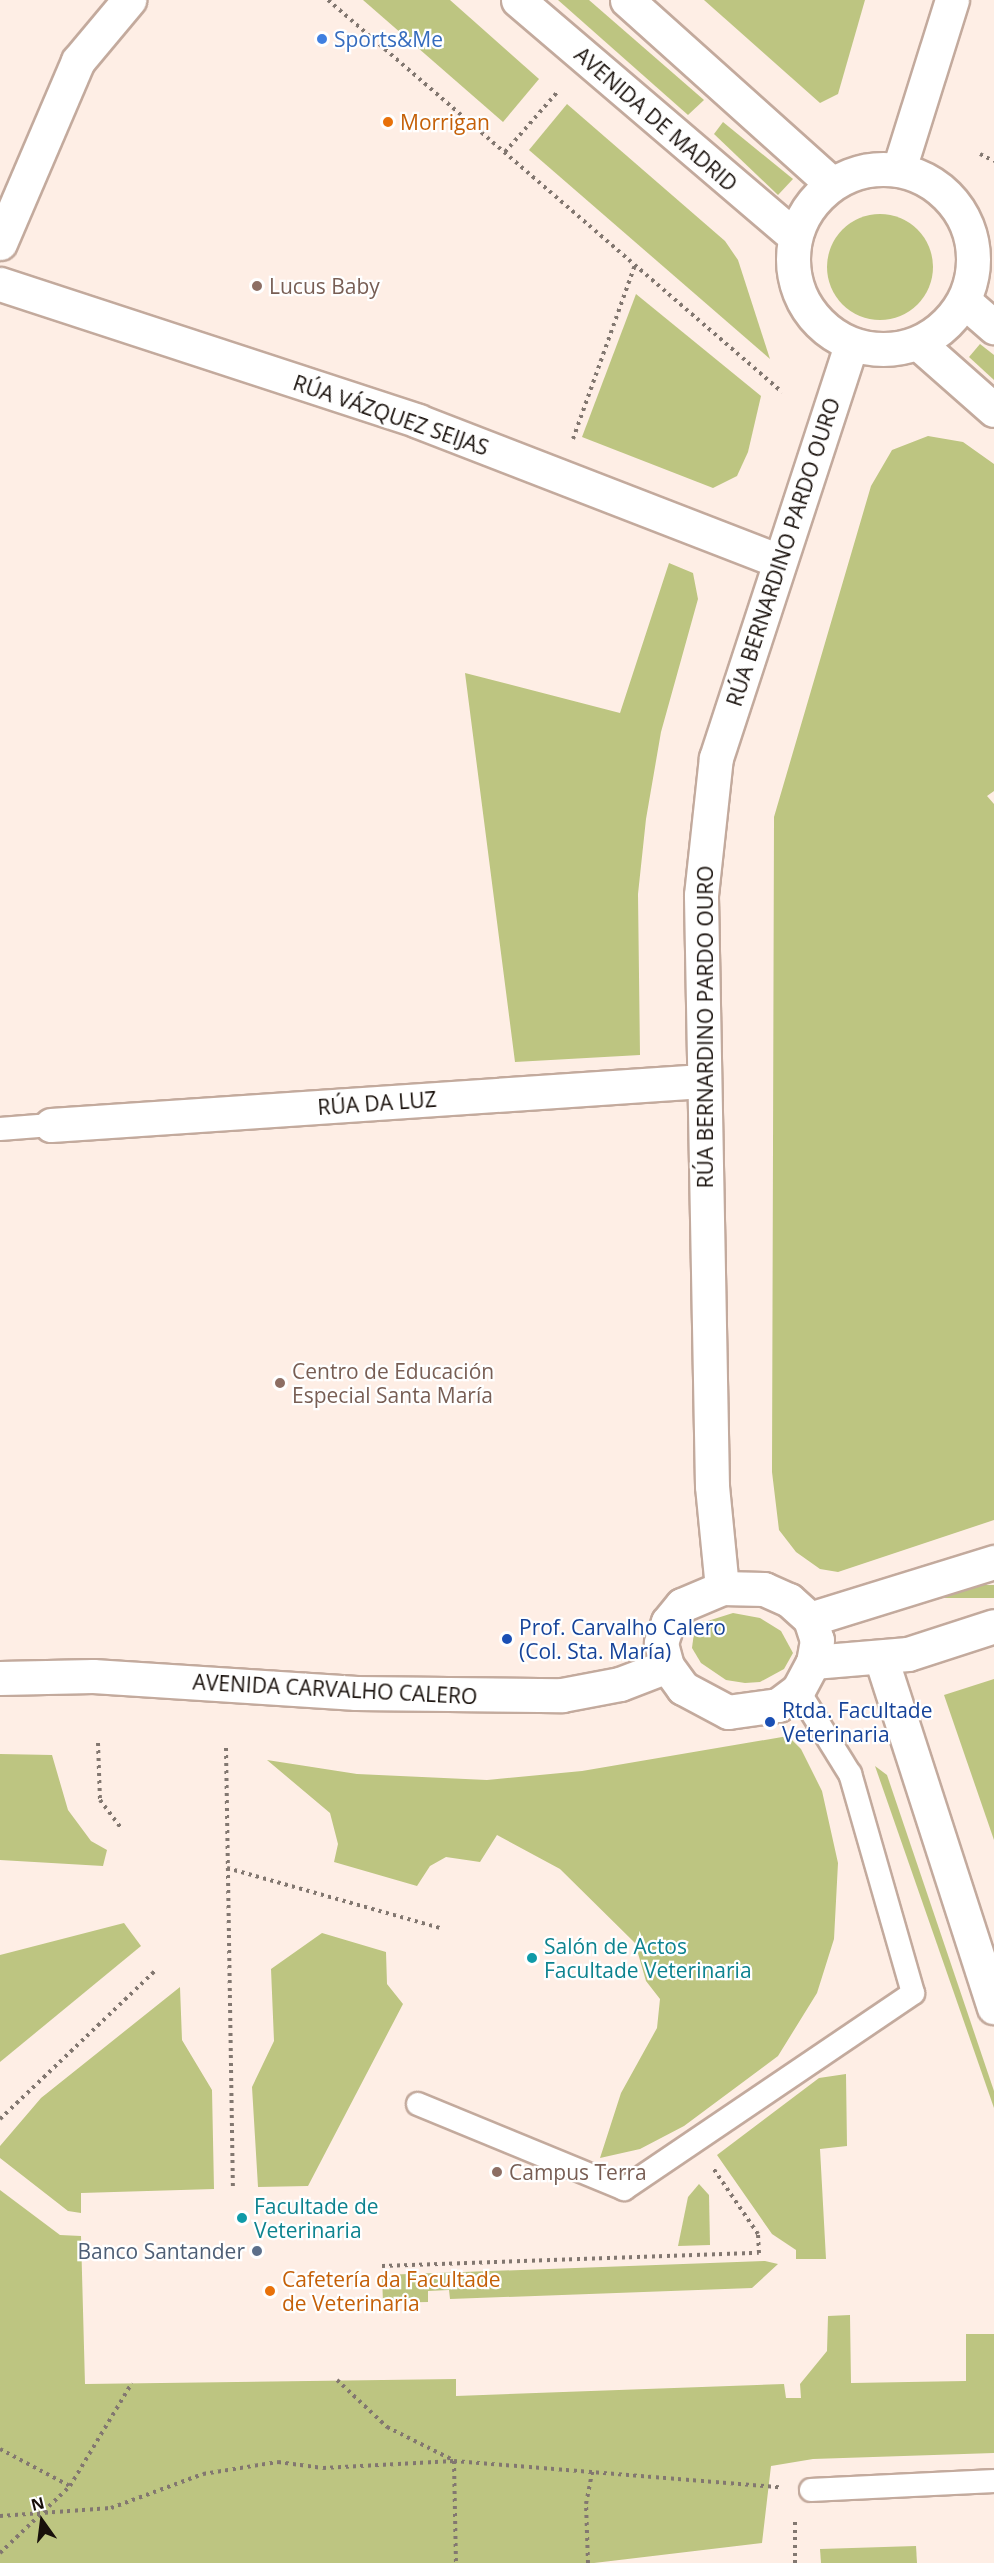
<!DOCTYPE html>
<html>
<head>
<meta charset="utf-8">
<style>
	body { margin:0 }
	#map { position:relative; width:994px; height:2563px; overflow:hidden; background:#feeee5; font-family:"Open Sans",sans-serif }
	div>[style] { position:absolute }
	.green>* { inset:0; background:#bdc581; transform-origin:0 0 }
	.round { border-radius:50% }
	.path>* { height:4px; margin-top:-2px; transform-origin:0; background:repeating-linear-gradient(90deg,#827770 0 3px,transparent 0 7.5px) }
	.roads { filter:drop-shadow(2px 0 #c3aa9d) drop-shadow(-2px 0 #c3aa9d) drop-shadow(0 2px #c3aa9d) drop-shadow(0 -2px #c3aa9d) }
	.lane>* { height:22px; margin:-11px; padding:0 11px; transform-origin:11px; border-radius:11px; background:#fff }
	.street>* { height:33px; margin:-16.5px; padding:0 16.5px; transform-origin:16.5px; border-radius:16.5px; background:#fff }
	.secondary>* { height:33px; margin:-16.5px; padding:0 16.5px; transform-origin:16.5px; border-radius:16.5px; background:#fff }
	.secondary>.ring { margin:-16.5px; padding:0; box-sizing:content-box; background:none; border:33px solid #fff; border-radius:50% }
	.dots>* { width:16px; height:16px; translate:-50% -50%; box-sizing:border-box; border:3px solid #fff; border-radius:50% }
	span { translate:-50% -50%; white-space:nowrap; text-align:center; line-height:1.15; -webkit-text-stroke:4.5px #fff; paint-order:stroke }
	.shop-label { font-size:21px; color:#366cbe }
	.left { translate:0 -50%; text-align:left }
	.street-label { font-size:21px; color:#18100b }
	.food-label { font-size:21px; color:#c56008 }
	.education-label { font-size:21px; color:#785e54 }
	.transit-label { font-size:21px; color:#164399 }
	.culture-label { font-size:21px; color:#0d838f }
	.service-label { font-size:21px; color:#4e5e75 }
	.right { translate:-100% -50%; text-align:right }
	.north { position:absolute; left:12px; top:2491px; width:60px; height:60px; -webkit-text-stroke:4px #fff; paint-order:stroke; rotate:346deg; font-size:16px; font-weight:700; line-height:24px; text-align:center; color:#18100b }
	.north::after { content:''; display:block; margin:auto; width:21px; height:27px; background:#18100b; clip-path:polygon(50% 0,100% 100%,50% 72%,0 100%) }
</style>
</head>
<body>
<div id="map">
	<div class="green">
		<i style="clip-path:polygon(363px 0,450px 0,539px 79px,503px 122px)"></i>
		<i style="clip-path:polygon(558px 0,589px 0,704px 100px,688px 115px)"></i>
		<i style="clip-path:polygon(704px 0,865px 0,838px 94px,820px 103px)"></i>
		<i style="clip-path:polygon(567px 104px,725px 241px,738px 260px,770px 359px,529px 150px)"></i>
		<i style="clip-path:polygon(723px 122px,793px 179px,778px 195px,714px 134px)"></i>
		<i class="round" style="left:827px;top:214px;width:106px;height:106px"></i>
		<i style="clip-path:polygon(636px 294px,761px 396px,748px 452px,737px 476px,713px 488px,582px 437px)"></i>
		<i style="clip-path:polygon(980px 344px,994px 355px,994px 380px,969px 357px)"></i>
		<i style="clip-path:polygon(928px 436px,963px 442px,994px 464px,994px 791px,987px 796px,994px 804px,994px 1520px,838px 1572px,820px 1569px,796px 1552px,779px 1530px,772px 1472px,774px 817px,871px 486px,892px 450px)"></i>
		<i style="clip-path:polygon(669px 563px,693px 573px,698px 599px,661px 732px,646px 819px,638px 894px,640px 1055px,515px 1062px,465px 673px,620px 713px)"></i>
		<i style="left:994px;top:1585px;width:13px;height:78px;rotate:90deg"></i>
		<i style="clip-path:polygon(733px 1613px,760px 1618px,781px 1631px,793px 1653px,784px 1669px,760px 1682px,745px 1683px,726px 1680px,701px 1663px,692px 1648px,695px 1625px)"></i>
		<i style="clip-path:polygon(994px 1679px,994px 1840px,944px 1695px)"></i>
		<i style="clip-path:polygon(788px 1736px,801px 1749px,822px 1791px,838px 1863px,834px 1939px,817px 1993px,778px 2056px,684px 2126px,640px 2149px,600px 2158px,621px 2093px,657px 2028px,660px 1999px,646px 1981px,635px 1943px,560px 1869px,497px 1835px,480px 1862px,446px 1857px,430px 1866px,417px 1886px,334px 1862px,338px 1844px,330px 1813px,267px 1760px,357px 1774px,487px 1780px,582px 1771px)"></i>
		<i style="clip-path:polygon(0 1754px,52px 1755px,68px 1810px,91px 1841px,107px 1850px,103px 1866px,0 1860px)"></i>
		<i style="clip-path:polygon(875px 1766px,887px 1775px,994px 2091px,994px 2108px)"></i>
		<i style="clip-path:polygon(124px 1923px,141px 1946px,0 2062px,0 1955px)"></i>
		<i style="clip-path:polygon(322px 1933px,386px 1952px,387px 1984px,403px 2004px,308px 2186px,258px 2187px,252px 2087px,274px 2041px,271px 1969px)"></i>
		<i style="clip-path:polygon(180px 1987px,182px 2040px,212px 2090px,214px 2189px,81px 2193px,81px 2213px,68px 2211px,0 2158px,0 2146px,41px 2098px)"></i>
		<i style="clip-path:polygon(846px 2074px,847px 2146px,820px 2149px,826px 2259px,796px 2259px,796px 2250px,772px 2234px,717px 2155px,819px 2078px)"></i>
		<i style="clip-path:polygon(699px 2184px,709px 2195px,710px 2245px,678px 2246px,688px 2197px)"></i>
		<i style="clip-path:polygon(0 2190px,60px 2235px,81px 2236px,85px 2384px,456px 2379px,456px 2396px,784px 2384px,786px 2398px,801px 2398px,800px 2384px,827px 2351px,828px 2316px,850px 2315px,851px 2383px,966px 2381px,966px 2334px,994px 2334px,994px 2453px,813px 2459px,771px 2466px,762px 2543px,594px 2563px,0 2563px)"></i>
		<i style="clip-path:polygon(765px 2261px,778px 2264px,752px 2288px,450px 2299px,449px 2290px,428px 2291px,428px 2302px,383px 2303px,382px 2275px)"></i>
		<i style="clip-path:polygon(916px 2546px,917px 2563px,821px 2563px,820px 2549px)"></i>
	</div>
	<div class="path">
		<i style="left:328px;top:0;width:600px;rotate:40.81deg"></i>
		<i style="left:505px;top:152px;width:82px;rotate:-48.9deg"></i>
		<i style="left:980px;top:154px;width:16px;rotate:27deg"></i>
		<i style="left:573px;top:439px;width:185px;rotate:-70.4deg"></i>
		<i style="left:98px;top:1743px;width:57px;rotate:88deg"></i>
		<i style="left:100px;top:1800px;width:35px;rotate:53deg"></i>
		<i style="left:226px;top:1748px;width:440px;rotate:89.1deg"></i>
		<i style="left:227px;top:1868px;width:221px;rotate:15.7deg"></i>
		<i style="left:0;top:2119px;width:214px;rotate:-43.7deg"></i>
		<i style="left:382px;top:2266px;width:377px;rotate:-2deg"></i>
		<i style="left:759px;top:2253px;width:19px;rotate:-93deg"></i>
		<i style="left:758px;top:2234px;width:80px;rotate:-124.3deg"></i>
		<i style="left:337px;top:2380px;width:69px;rotate:43.2deg"></i>
		<i style="left:387px;top:2427px;width:74px;rotate:26.6deg"></i>
		<i style="left:0;top:2449px;width:79px;rotate:27.9deg"></i>
		<i style="left:454px;top:2461px;width:102px;rotate:88.9deg"></i>
		<i style="left:0;top:2516px;width:111px;rotate:-4.1deg"></i>
		<i style="left:111px;top:2508px;width:98px;rotate:-20.3deg"></i>
		<i style="left:203px;top:2474px;width:76px;rotate:-9.1deg"></i>
		<i style="left:278px;top:2462px;width:45px;rotate:7.6deg"></i>
		<i style="left:323px;top:2468px;width:131px;rotate:-3.1deg"></i>
		<i style="left:454px;top:2461px;width:326px;rotate:4.6deg"></i>
		<i style="left:0;top:2553px;width:97px;rotate:-43.7deg"></i>
		<i style="left:70px;top:2486px;width:120px;rotate:-59deg"></i>
		<i style="left:588px;top:2563px;width:59px;rotate:-91.9deg"></i>
		<i style="left:586px;top:2504px;width:33px;rotate:-79deg"></i>
		<i style="left:795px;top:2563px;width:44px;rotate:-90deg"></i>
	</div>
	<div class="roads">
		<div class="lane">
			<i style="left:0;top:1129px;width:51px;rotate:-4.5deg"></i>
			<i style="left:418px;top:2104px;width:223px;rotate:22.4deg"></i>
			<i style="left:624px;top:2189px;width:349px;rotate:-34.1deg"></i>
			<i style="left:913px;top:1993px;width:228px;rotate:-106deg"></i>
			<i style="left:850px;top:1774px;width:99px;rotate:-121.8deg"></i>
			<i style="left:811px;top:2490px;width:183px;rotate:-2.8deg"></i>
		</div>
		<div class="street">
			<i style="left:899px;top:169px;width:177px;rotate:-72.6deg"></i>
			<i style="left:0;top:243px;width:198px;rotate:-66.8deg"></i>
			<i style="left:78px;top:61px;width:80px;rotate:-50.1deg"></i>
			<i style="left:0;top:284px;width:440px;rotate:18.1deg"></i>
			<i style="left:418px;top:421px;width:385px;rotate:21.2deg"></i>
			<i style="left:51px;top:1125px;width:653px;rotate:-3.86deg"></i>
			<i style="left:722px;top:1588px;width:102px;rotate:-95.6deg"></i>
			<i style="left:712px;top:1486px;width:591px;rotate:-91.07deg"></i>
			<i style="left:701px;top:895px;width:138px;rotate:-83.8deg"></i>
			<i style="left:716px;top:758px;width:435px;rotate:-71.9deg"></i>
			<i style="left:722px;top:1588px;width:42px;rotate:1.4deg"></i>
			<i style="left:764px;top:1589px;width:27px;rotate:24deg"></i>
			<i style="left:789px;top:1600px;width:28px;rotate:42deg"></i>
			<i style="left:810px;top:1619px;width:22px;rotate:72deg"></i>
			<i style="left:817px;top:1640px;width:22px;rotate:100deg"></i>
			<i style="left:813px;top:1662px;width:32px;rotate:118deg"></i>
			<i style="left:798px;top:1690px;width:25px;rotate:143deg"></i>
			<i style="left:778px;top:1705px;width:50px;rotate:172deg"></i>
			<i style="left:728px;top:1712px;width:51px;rotate:-151.9deg"></i>
			<i style="left:683px;top:1688px;width:27px;rotate:-126deg"></i>
			<i style="left:667px;top:1666px;width:24px;rotate:-105deg"></i>
			<i style="left:661px;top:1643px;width:22px;rotate:-72deg"></i>
			<i style="left:668px;top:1622px;width:22px;rotate:-51deg"></i>
			<i style="left:682px;top:1605px;width:43px;rotate:-23deg"></i>
			<i style="left:810px;top:1619px;width:193px;rotate:-17.2deg"></i>
			<i style="left:881px;top:1658px;width:367px;rotate:72.1deg"></i>
			<i style="left:813px;top:1662px;width:95px;rotate:-4.8deg"></i>
			<i style="left:908px;top:1654px;width:90px;rotate:-18deg"></i>
			<i style="left:0;top:1678px;width:93px;rotate:-1.2deg"></i>
			<i style="left:93px;top:1676px;width:264px;rotate:3.7deg"></i>
			<i style="left:356px;top:1693px;width:206px;rotate:0.6deg"></i>
			<i style="left:562px;top:1695px;width:59px;rotate:-10.7deg"></i>
			<i style="left:620px;top:1684px;width:50px;rotate:-21deg"></i>
		</div>
		<div class="secondary">
			<i style="left:518px;top:0;width:363px;rotate:40.5deg"></i>
			<i style="left:627px;top:0;width:275px;rotate:41.9deg"></i>
			<i class="ring" style="left:793px;top:169px;width:147px;height:147px"></i>
			<i style="left:964px;top:301px;width:40px;rotate:41deg"></i>
			<i style="left:918px;top:343px;width:101px;rotate:41.4deg"></i>
		</div>
	</div>
	<div class="dots">
		<i style="left:322px;top:39px;background:#3f7fe0"></i>
		<i style="left:388px;top:122px;background:#e8710a"></i>
		<i style="left:257px;top:286px;background:#8d6e63"></i>
		<i style="left:280px;top:1383px;background:#8d6e63"></i>
		<i style="left:507px;top:1639px;background:#1a4fb4"></i>
		<i style="left:770px;top:1722px;background:#1a4fb4"></i>
		<i style="left:532px;top:1958px;background:#0f9aa8"></i>
		<i style="left:497px;top:2172px;background:#8d6e63"></i>
		<i style="left:242px;top:2218px;background:#0f9aa8"></i>
		<i style="left:257px;top:2251px;background:#5c6f8a"></i>
		<i style="left:270px;top:2291px;background:#e8710a"></i>
	</div>
	<div class="shop-label">
		<span class="left" style="left:334px;top:39px">Sports&amp;Me</span>
	</div>
	<div class="street-label">
		<span style="left:656px;top:119px;rotate:41deg">AVENIDA DE MADRID</span>
		<span style="left:391px;top:415px;rotate:19deg">RÚA VÁZQUEZ SEIJAS</span>
		<span style="left:783px;top:552px;rotate:-72deg">RÚA BERNARDINO PARDO OURO</span>
		<span style="left:705px;top:1027px;rotate:-90deg">RÚA BERNARDINO PARDO OURO</span>
		<span style="left:377px;top:1103px;rotate:-4deg">RÚA DA LUZ</span>
		<span style="left:335px;top:1689px;rotate:3deg">AVENIDA CARVALHO CALERO</span>
	</div>
	<div class="food-label">
		<span class="left" style="left:400px;top:122px">Morrigan</span>
		<span class="left" style="left:282px;top:2291px">Cafetería da Facultade<br>de Veterinaria</span>
	</div>
	<div class="education-label">
		<span class="left" style="left:269px;top:286px">Lucus Baby</span>
		<span class="left" style="left:292px;top:1383px">Centro de Educación<br>Especial Santa María</span>
		<span class="left" style="left:509px;top:2172px">Campus Terra</span>
	</div>
	<div class="transit-label">
		<span class="left" style="left:519px;top:1639px">Prof. Carvalho Calero<br>(Col. Sta. María)</span>
		<span class="left" style="left:782px;top:1722px">Rtda. Facultade<br>Veterinaria</span>
	</div>
	<div class="culture-label">
		<span class="left" style="left:544px;top:1958px">Salón de Actos<br>Facultade Veterinaria</span>
		<span class="left" style="left:254px;top:2218px">Facultade de<br>Veterinaria</span>
	</div>
	<div class="service-label">
		<span class="right" style="left:245px;top:2251px">Banco Santander</span>
	</div>
	<div class="north">N</div>
</div>
</body>
</html>
